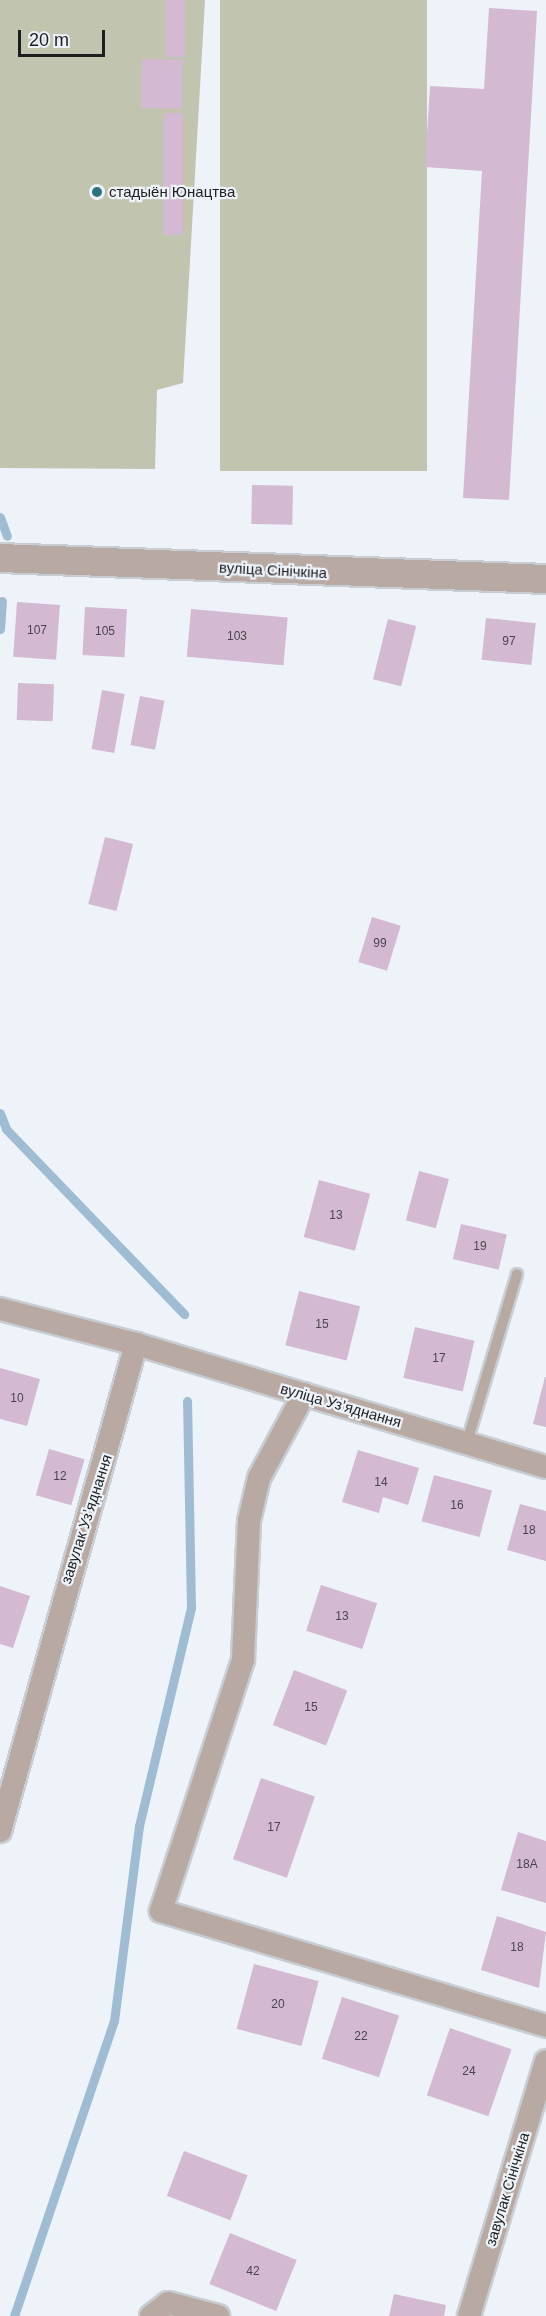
<!DOCTYPE html>
<html>
<head>
<meta charset="utf-8">
<style>
	body { margin:0 }
	#map { position:relative; width:546px; height:2316px; overflow:hidden; background:#edf3f9; font-family:Helvetica,sans-serif }
	div>[style] { position:absolute }
	.green>* { inset:0; background:#c1c4ae; transform-origin:0 0 }
	.stream>* { height:9px; margin:-4.5px; padding:0 4.5px; transform-origin:4.5px; border-radius:4.5px; background:#9fbcd2 }
	.building>* { inset:0; background:#d3b9d2; transform-origin:0 0 }
	.roads { filter:drop-shadow(2px 0 #c7cdd2) drop-shadow(-2px 0 #c7cdd2) drop-shadow(0 2px #c7cdd2) drop-shadow(0 -2px #c7cdd2) }
	.service>* { height:10px; margin:-5px; padding:0 5px; transform-origin:5px; border-radius:5px; background:#b8a9a2 }
	.minor>* { height:22px; margin:-11px; padding:0 11px; transform-origin:11px; border-radius:11px; background:#b8a9a2 }
	.tertiary>* { height:28px; margin:-14px; padding:0 14px; transform-origin:14px; border-radius:14px; background:#b8a9a2 }
	.dots>* { width:16px; height:16px; translate:-50% -50%; box-sizing:border-box; border:3px solid #edf3f9; border-radius:50% }
	span { translate:-50% -50%; white-space:nowrap; text-align:center; line-height:1.15; -webkit-text-stroke:4.5px #edf3f9; paint-order:stroke }
	.number-label { font-size:12px; color:#4a454c }
	.number-label span { -webkit-text-stroke-width:0 }
	.poi-label { font-size:15px; color:#1c1e20 }
	.left { translate:0 -50%; text-align:left }
	.street-label { font-size:15px; color:#1c1e20 }
	.scale { position:absolute; left:18px; top:30px; width:87px; height:27px; box-sizing:border-box; border:3px solid #1c1e20; border-top:0; padding-left:8px; font-size:18px; line-height:21px; white-space:nowrap; color:#1c1e20; -webkit-text-stroke:4px #edf3f9; paint-order:stroke }
</style>
</head>
<body>
<div id="map">
	<div class="green">
		<i style="clip-path:polygon(0 0,205px 0,183px 383px,157px 390px,155px 469px,0 468px)"></i>
		<i style="left:220px;top:0;width:207px;height:471px"></i>
	</div>
	<div class="stream">
		<i style="left:0;top:517px;width:20px;rotate:70deg"></i>
		<i style="left:0;top:629px;width:28px;rotate:-86deg"></i>
		<i style="left:0;top:1113px;width:17px;rotate:69deg"></i>
		<i style="left:6px;top:1129px;width:257px;rotate:46.1deg"></i>
		<i style="left:14px;top:2316px;width:311px;rotate:-71.3deg"></i>
		<i style="left:114px;top:2021px;width:197px;rotate:-82.7deg"></i>
		<i style="left:139px;top:1826px;width:225px;rotate:-76.6deg"></i>
		<i style="left:191px;top:1607px;width:206px;rotate:-91.1deg"></i>
	</div>
	<div class="building">
		<i style="left:166px;top:0;width:19px;height:57px"></i>
		<i style="clip-path:polygon(489px 8px,537px 11px,509px 500px,463px 498px,482px 171px,425px 167px,430px 86px,484px 89px)"></i>
		<i style="left:142px;top:59px;width:41px;height:49px;rotate:1deg"></i>
		<i style="left:164px;top:113px;width:19px;height:122px"></i>
		<i style="left:252px;top:485px;width:41px;height:39px;rotate:1deg"></i>
		<i style="left:17px;top:602px;width:43px;height:55px;rotate:4deg"></i>
		<i style="left:85px;top:607px;width:42px;height:48px;rotate:3deg"></i>
		<i style="left:191px;top:609px;width:97px;height:48px;rotate:5deg"></i>
		<i style="left:486px;top:618px;width:50px;height:42px;rotate:6deg"></i>
		<i style="left:388px;top:619px;width:29px;height:62px;rotate:14deg"></i>
		<i style="left:18px;top:683px;width:36px;height:37px;rotate:2deg"></i>
		<i style="left:102px;top:690px;width:23px;height:60px;rotate:10deg"></i>
		<i style="left:140px;top:696px;width:25px;height:50px;rotate:11deg"></i>
		<i style="left:105px;top:837px;width:29px;height:69px;rotate:14deg"></i>
		<i style="left:372px;top:917px;width:30px;height:47px;rotate:17deg"></i>
		<i style="left:419px;top:1171px;width:31px;height:51px;rotate:15deg"></i>
		<i style="left:319px;top:1180px;width:53px;height:59px;rotate:15deg"></i>
		<i style="left:461px;top:1224px;width:47px;height:36px;rotate:13deg"></i>
		<i style="left:299px;top:1291px;width:63px;height:56px;rotate:14deg"></i>
		<i style="left:415px;top:1327px;width:61px;height:52px;rotate:13deg"></i>
		<i style="clip-path:polygon(0 1368px,40px 1379px,27px 1426px,0 1419px)"></i>
		<i style="clip-path:polygon(545px 1377px,546px 1377px,546px 1427px,533px 1424px)"></i>
		<i style="left:49px;top:1449px;width:37px;height:48px;rotate:16deg"></i>
		<i style="clip-path:polygon(358px 1450px,419px 1468px,408px 1505px,383px 1497px,379px 1513px,342px 1502px)"></i>
		<i style="left:434px;top:1475px;width:60px;height:48px;rotate:15deg"></i>
		<i style="clip-path:polygon(520px 1504px,546px 1511px,546px 1561px,507px 1550px)"></i>
		<i style="left:321px;top:1585px;width:59px;height:48px;rotate:18deg"></i>
		<i style="clip-path:polygon(0 1586px,30px 1596px,13px 1648px,0 1644px)"></i>
		<i style="left:294px;top:1670px;width:57px;height:59px;rotate:21deg"></i>
		<i style="left:261px;top:1778px;width:57px;height:86px;rotate:19deg"></i>
		<i style="clip-path:polygon(518px 1832px,546px 1841px,546px 1903px,501px 1890px)"></i>
		<i style="clip-path:polygon(497px 1916px,546px 1932px,539px 1988px,481px 1970px)"></i>
		<i style="left:254px;top:1964px;width:67px;height:67px;rotate:15deg"></i>
		<i style="left:342px;top:1997px;width:60px;height:65px;rotate:18deg"></i>
		<i style="left:450px;top:2028px;width:65px;height:71px;rotate:19deg"></i>
		<i style="left:184px;top:2151px;width:68px;height:48px;rotate:21deg"></i>
		<i style="left:230px;top:2233px;width:72px;height:55px;rotate:22deg"></i>
		<i style="clip-path:polygon(394px 2294px,446px 2305px,444px 2316px,389px 2316px)"></i>
	</div>
	<div class="roads">
		<div class="service">
			<i style="left:467px;top:1442px;width:175px;rotate:-73.4deg"></i>
		</div>
		<div class="minor">
			<i style="left:0;top:1309px;width:140px;rotate:14.4deg"></i>
			<i style="left:136px;top:1344px;width:428px;rotate:16.7deg"></i>
			<i style="left:304px;top:1394px;width:95px;rotate:118.2deg"></i>
			<i style="left:259px;top:1478px;width:44px;rotate:103.1deg"></i>
			<i style="left:249px;top:1521px;width:139px;rotate:92.5deg"></i>
			<i style="left:243px;top:1660px;width:264px;rotate:108.1deg"></i>
			<i style="left:161px;top:1911px;width:402px;rotate:16.6deg"></i>
			<i style="left:0;top:1831px;width:506px;rotate:-74.4deg"></i>
			<i style="left:151px;top:2316px;width:21px;rotate:-37deg"></i>
			<i style="left:168px;top:2303px;width:52px;rotate:14.6deg"></i>
			<i style="left:469px;top:2316px;width:266px;rotate:-73.2deg"></i>
		</div>
		<div class="tertiary">
			<i style="left:0;top:558px;width:546px;rotate:2.2deg"></i>
		</div>
	</div>
	<div class="dots">
		<i style="left:97px;top:192px;background:#2a737c"></i>
	</div>
	<div class="number-label">
		<span style="left:37px;top:631px">107</span>
		<span style="left:105px;top:632px">105</span>
		<span style="left:237px;top:637px">103</span>
		<span style="left:509px;top:642px">97</span>
		<span style="left:380px;top:944px">99</span>
		<span style="left:336px;top:1216px">13</span>
		<span style="left:480px;top:1247px">19</span>
		<span style="left:322px;top:1325px">15</span>
		<span style="left:439px;top:1359px">17</span>
		<span style="left:17px;top:1399px">10</span>
		<span style="left:60px;top:1477px">12</span>
		<span style="left:381px;top:1483px">14</span>
		<span style="left:457px;top:1506px">16</span>
		<span style="left:529px;top:1531px">18</span>
		<span style="left:342px;top:1617px">13</span>
		<span style="left:311px;top:1708px">15</span>
		<span style="left:274px;top:1828px">17</span>
		<span style="left:527px;top:1865px">18А</span>
		<span style="left:517px;top:1948px">18</span>
		<span style="left:278px;top:2005px">20</span>
		<span style="left:361px;top:2037px">22</span>
		<span style="left:469px;top:2072px">24</span>
		<span style="left:253px;top:2272px">42</span>
	</div>
	<div class="poi-label">
		<span class="left" style="left:109px;top:192px">стадыён Юнацтва</span>
	</div>
	<div class="street-label">
		<span style="left:273px;top:570px;rotate:3deg">вуліца Сінічкіна</span>
		<span style="left:341px;top:1405px;rotate:16deg">вуліца Узʼяднання</span>
		<span style="left:86px;top:1519px;rotate:-72deg">завулак Узʼяднання</span>
		<span style="left:507px;top:2189px;rotate:-73deg">завулак Сінічкіна</span>
	</div>
	<div class="scale">20 m</div>
</div>
</body>
</html>
